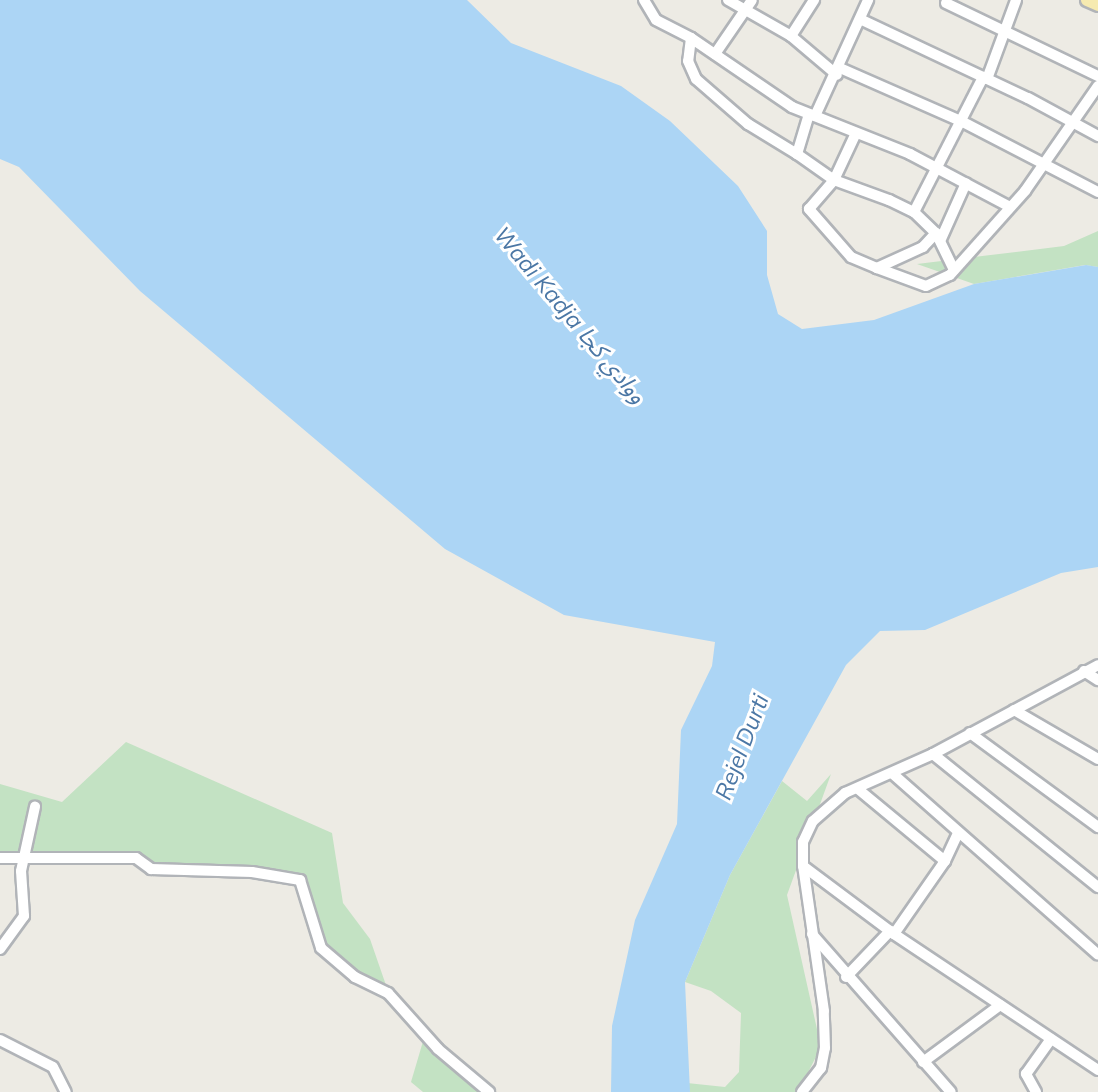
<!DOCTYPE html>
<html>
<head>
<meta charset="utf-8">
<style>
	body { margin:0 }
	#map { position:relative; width:1098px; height:1092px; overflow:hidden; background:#edebe4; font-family:Mulish,"Noto Sans Arabic",sans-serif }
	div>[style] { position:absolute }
	.green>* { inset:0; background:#c3e2c3 }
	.water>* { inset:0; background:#acd5f5 }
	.roads { filter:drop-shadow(2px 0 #b1b4b8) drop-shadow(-2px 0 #b1b4b8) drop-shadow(0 2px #b1b4b8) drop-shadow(0 -2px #b1b4b8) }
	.minor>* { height:10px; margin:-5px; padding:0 5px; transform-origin:5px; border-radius:5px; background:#fff }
	.major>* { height:12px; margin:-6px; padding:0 6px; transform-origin:6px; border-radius:6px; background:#f6eab0 }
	span { translate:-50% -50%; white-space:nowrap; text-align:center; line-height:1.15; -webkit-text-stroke:6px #fff; paint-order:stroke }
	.water-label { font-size:23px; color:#4b77a5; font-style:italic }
</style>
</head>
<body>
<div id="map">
	<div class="green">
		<i style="clip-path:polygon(1098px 231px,1098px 267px,1085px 265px,974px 284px,917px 264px,1064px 246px)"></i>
		<i style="clip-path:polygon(126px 742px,332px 833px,343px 903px,370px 939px,388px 991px,356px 975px,322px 947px,301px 880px,151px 867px,136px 857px,0 854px,0 784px,62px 802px)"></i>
		<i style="clip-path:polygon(831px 774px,787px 895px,821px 1047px,798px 1092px,690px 1092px,687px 1083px,725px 1087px,739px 1072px,741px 1013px,711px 991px,685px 982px,730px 875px,782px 781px,807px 801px)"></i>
		<i style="clip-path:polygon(424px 1038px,485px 1092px,423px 1092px,411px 1082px)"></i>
	</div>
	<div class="water">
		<i style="clip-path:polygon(0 0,467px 0,511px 43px,621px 86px,670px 121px,738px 186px,767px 231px,767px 275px,778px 314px,802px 329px,874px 320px,974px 284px,1086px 265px,1098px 267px,1098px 567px,1061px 573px,925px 630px,880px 631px,846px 665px,730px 875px,685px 982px,690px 1092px,611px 1092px,612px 1026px,635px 920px,677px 824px,681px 730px,712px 666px,715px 642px,564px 615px,445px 549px,140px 291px,19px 167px,0 159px)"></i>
	</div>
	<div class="roads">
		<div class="minor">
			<i style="left:644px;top:0;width:23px;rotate:59deg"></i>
			<i style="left:656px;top:20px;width:39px;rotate:27deg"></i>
			<i style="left:691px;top:38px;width:122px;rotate:34.3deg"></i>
			<i style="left:792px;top:107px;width:127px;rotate:21.7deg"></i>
			<i style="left:910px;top:154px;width:113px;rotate:27.9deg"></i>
			<i style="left:728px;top:0;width:73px;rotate:29.7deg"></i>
			<i style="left:791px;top:36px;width:60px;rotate:40.3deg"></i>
			<i style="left:946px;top:3px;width:169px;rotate:25.7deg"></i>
			<i style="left:862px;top:20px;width:183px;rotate:25.2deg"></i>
			<i style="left:1028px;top:98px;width:80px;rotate:28.5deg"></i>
			<i style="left:791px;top:36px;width:43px;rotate:-57.4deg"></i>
			<i style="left:691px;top:38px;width:23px;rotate:97deg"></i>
			<i style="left:688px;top:61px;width:20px;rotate:66deg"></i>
			<i style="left:696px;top:79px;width:69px;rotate:40.9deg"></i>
			<i style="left:748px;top:124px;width:57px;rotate:31.5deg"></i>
			<i style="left:715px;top:54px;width:65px;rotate:-55.6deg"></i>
			<i style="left:840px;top:68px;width:132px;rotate:23.7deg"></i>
			<i style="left:961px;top:121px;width:154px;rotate:27.4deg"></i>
			<i style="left:987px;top:79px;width:84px;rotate:-69.8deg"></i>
			<i style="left:809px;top:114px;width:42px;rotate:106.7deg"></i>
			<i style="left:797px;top:154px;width:45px;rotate:35.1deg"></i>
			<i style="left:834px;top:180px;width:52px;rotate:-64.9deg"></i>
			<i style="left:815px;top:116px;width:128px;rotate:-65.4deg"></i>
			<i style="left:914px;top:212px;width:152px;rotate:-62.9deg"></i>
			<i style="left:936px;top:233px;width:19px;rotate:133deg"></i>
			<i style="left:923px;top:247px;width:51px;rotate:155.5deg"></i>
			<i style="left:877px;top:268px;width:28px;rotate:-157deg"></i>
			<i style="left:851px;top:257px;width:64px;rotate:-131.2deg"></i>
			<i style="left:809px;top:209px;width:38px;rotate:-49deg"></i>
			<i style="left:834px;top:180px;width:59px;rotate:20deg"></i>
			<i style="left:889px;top:200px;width:28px;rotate:26deg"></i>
			<i style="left:914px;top:212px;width:30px;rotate:44deg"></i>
			<i style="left:936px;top:233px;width:41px;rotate:64.1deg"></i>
			<i style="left:941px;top:239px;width:61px;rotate:-65.9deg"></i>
			<i style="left:877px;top:268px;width:52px;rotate:20.2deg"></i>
			<i style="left:926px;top:286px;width:26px;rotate:-25deg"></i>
			<i style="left:950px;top:275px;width:113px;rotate:-48.2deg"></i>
			<i style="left:1025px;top:191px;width:128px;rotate:-55.2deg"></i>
			<i style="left:1084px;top:671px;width:17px;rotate:33deg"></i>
			<i style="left:1014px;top:710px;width:97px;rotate:30.3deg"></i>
			<i style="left:970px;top:733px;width:159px;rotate:36.3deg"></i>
			<i style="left:933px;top:754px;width:212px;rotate:38.9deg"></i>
			<i style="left:893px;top:774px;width:273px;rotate:41.4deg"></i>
			<i style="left:858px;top:789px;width:113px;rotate:39.6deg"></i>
			<i style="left:0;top:858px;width:136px"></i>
			<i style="left:136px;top:858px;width:19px;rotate:36deg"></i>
			<i style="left:151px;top:869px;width:101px;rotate:1.7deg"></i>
			<i style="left:252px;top:872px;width:49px;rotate:9.5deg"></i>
			<i style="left:300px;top:880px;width:71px;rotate:72.8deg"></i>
			<i style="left:321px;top:948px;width:45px;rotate:40.5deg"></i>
			<i style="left:355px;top:977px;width:37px;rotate:26deg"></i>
			<i style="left:388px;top:993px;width:75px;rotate:48.2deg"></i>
			<i style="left:438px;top:1049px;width:67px;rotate:40.1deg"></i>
			<i style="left:803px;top:866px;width:114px;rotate:36.8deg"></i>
			<i style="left:894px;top:934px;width:245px;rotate:33.7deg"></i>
			<i style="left:812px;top:934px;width:210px;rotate:48.7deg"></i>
			<i style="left:894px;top:934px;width:89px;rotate:-55.1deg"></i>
			<i style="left:945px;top:861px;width:31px;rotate:-65deg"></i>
			<i style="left:0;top:949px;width:41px;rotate:-54deg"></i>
			<i style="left:24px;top:916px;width:45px;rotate:-93.8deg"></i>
			<i style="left:21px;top:871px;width:66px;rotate:-77.7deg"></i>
			<i style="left:846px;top:977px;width:64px;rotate:-46.3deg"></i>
			<i style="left:0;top:1040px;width:59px;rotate:27deg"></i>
			<i style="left:53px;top:1067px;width:28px;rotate:63deg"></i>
			<i style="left:923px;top:1062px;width:96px;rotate:-36.5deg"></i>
			<i style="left:802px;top:1092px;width:31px;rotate:-52deg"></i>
			<i style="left:821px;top:1068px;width:20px;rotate:-79deg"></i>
			<i style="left:825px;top:1048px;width:37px;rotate:-92deg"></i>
			<i style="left:824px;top:1011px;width:147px;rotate:-98.2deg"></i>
			<i style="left:803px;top:866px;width:24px;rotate:-90deg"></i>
			<i style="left:803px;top:842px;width:23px;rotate:-65deg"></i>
			<i style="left:813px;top:821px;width:43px;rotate:-41.2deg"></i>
			<i style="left:845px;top:793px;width:96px;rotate:-23.9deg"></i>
			<i style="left:933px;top:754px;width:187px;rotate:-28.3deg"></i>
			<i style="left:1036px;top:1092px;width:21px;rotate:-119deg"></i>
			<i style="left:1026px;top:1074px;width:43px;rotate:-54.5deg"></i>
		</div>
		<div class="major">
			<i style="left:1087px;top:0;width:12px;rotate:24deg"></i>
		</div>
	</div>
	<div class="water-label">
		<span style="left:570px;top:315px;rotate:50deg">Wadi Kadja ووادي كجا</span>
		<span style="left:742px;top:747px;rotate:-69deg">Rejel Durti</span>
	</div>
</div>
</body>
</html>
